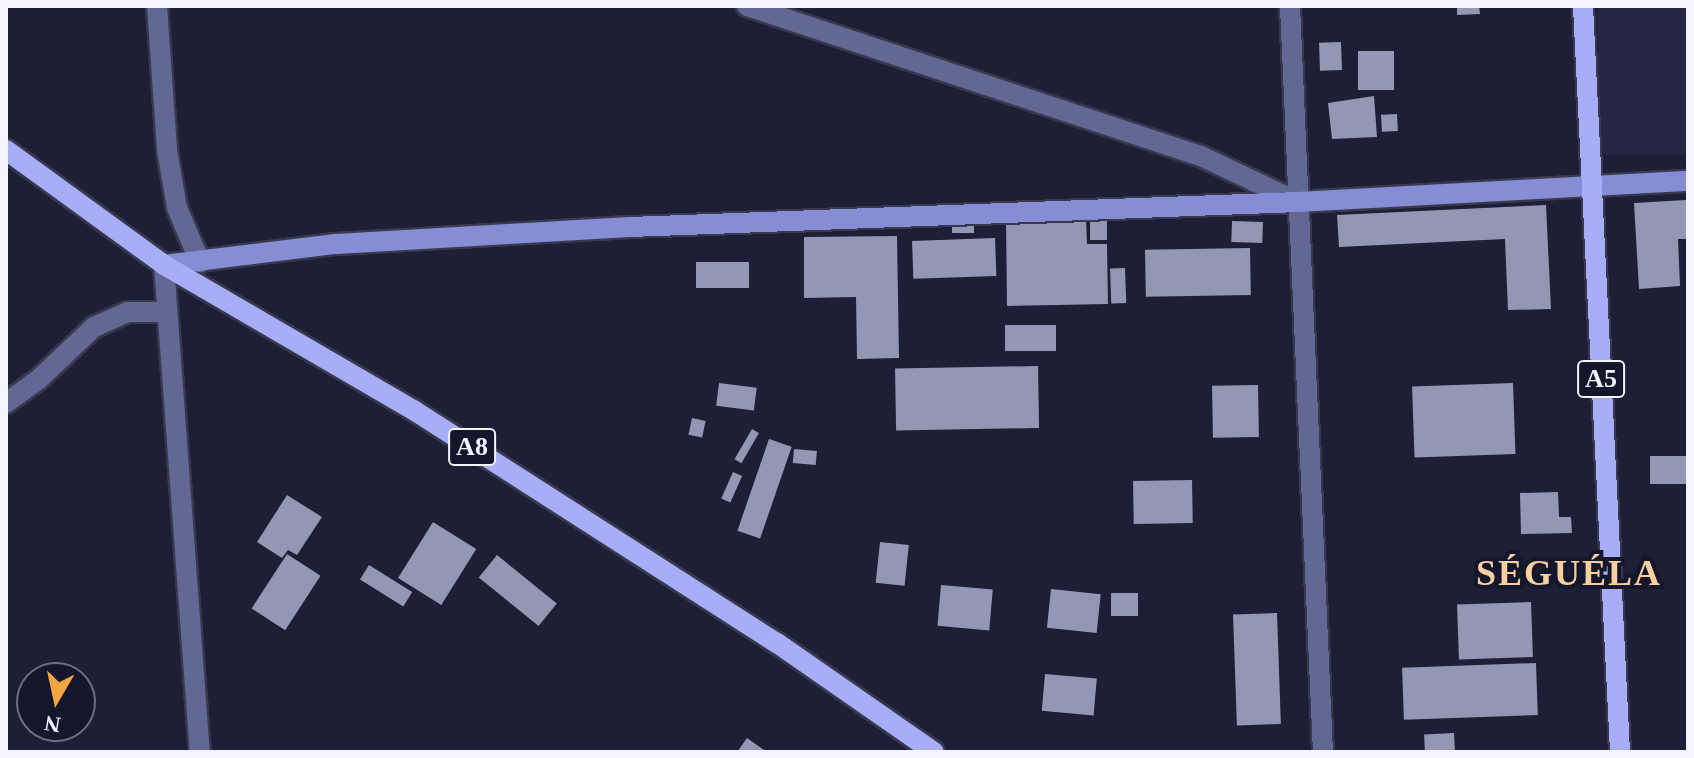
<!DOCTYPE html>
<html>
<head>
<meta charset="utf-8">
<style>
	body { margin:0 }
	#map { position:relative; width:1694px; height:758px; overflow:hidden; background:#1d1f36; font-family:"Times New Roman",serif }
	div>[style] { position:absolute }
	.built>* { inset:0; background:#242643; transform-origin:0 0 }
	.building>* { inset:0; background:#9397b4; transform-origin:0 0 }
	.roads { filter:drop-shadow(2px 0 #37394e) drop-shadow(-2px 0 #37394e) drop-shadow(0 2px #37394e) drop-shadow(0 -2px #37394e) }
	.street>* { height:20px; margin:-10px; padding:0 10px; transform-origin:10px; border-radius:10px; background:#626793 }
	.secondary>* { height:20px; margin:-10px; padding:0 10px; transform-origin:10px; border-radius:10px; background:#878dd4 }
	.primary>* { height:20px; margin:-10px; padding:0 10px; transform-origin:10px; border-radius:10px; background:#a7aef7 }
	span { translate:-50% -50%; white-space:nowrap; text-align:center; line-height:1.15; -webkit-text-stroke:8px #14162c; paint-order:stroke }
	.shield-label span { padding:2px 6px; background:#14162c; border:2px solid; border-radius:6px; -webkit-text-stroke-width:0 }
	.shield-label { font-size:26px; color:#f3f4fe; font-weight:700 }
	.district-label { font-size:36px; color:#fbcf9f; font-weight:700; letter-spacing:2px }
	.frame { position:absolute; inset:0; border:8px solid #f3f4fe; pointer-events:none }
	.north { position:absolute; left:16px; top:662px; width:80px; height:80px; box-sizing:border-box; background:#14162c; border:2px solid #6d6f80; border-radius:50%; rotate:189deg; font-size:22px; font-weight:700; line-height:32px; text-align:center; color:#f3f4fe }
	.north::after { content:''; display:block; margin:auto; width:28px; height:36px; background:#f2a541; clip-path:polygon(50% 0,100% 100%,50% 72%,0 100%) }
</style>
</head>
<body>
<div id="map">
	<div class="built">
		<i style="left:1598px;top:6px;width:90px;height:148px"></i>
	</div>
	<div class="building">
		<i style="clip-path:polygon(1457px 6px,1479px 6px,1480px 14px,1457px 15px)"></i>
		<i style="left:1341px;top:42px;width:28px;height:22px;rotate:88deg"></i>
		<i style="left:1358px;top:51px;width:36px;height:39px"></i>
		<i style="clip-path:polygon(1374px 96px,1377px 137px,1332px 139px,1328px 103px)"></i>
		<i style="left:1397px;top:114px;width:17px;height:16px;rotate:87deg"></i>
		<i style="clip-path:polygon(1686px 200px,1688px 239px,1678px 239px,1680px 286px,1639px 289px,1634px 203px)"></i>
		<i style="clip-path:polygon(1546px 205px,1551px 309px,1508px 310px,1505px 239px,1339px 247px,1337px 215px)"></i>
		<i style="left:1090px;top:217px;width:17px;height:23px"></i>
		<i style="clip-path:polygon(1086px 219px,1087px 244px,1107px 244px,1108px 304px,1007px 306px,1006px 220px)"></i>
		<i style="left:952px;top:220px;width:22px;height:13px"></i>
		<i style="left:1232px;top:221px;width:31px;height:21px;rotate:2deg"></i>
		<i style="clip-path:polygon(897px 236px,899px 358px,857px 359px,856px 297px,804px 298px,804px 237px)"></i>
		<i style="left:995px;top:238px;width:38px;height:83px;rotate:88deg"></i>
		<i style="left:1250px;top:248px;width:47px;height:105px;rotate:89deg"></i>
		<i style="left:696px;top:262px;width:53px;height:26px"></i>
		<i style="left:1125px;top:268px;width:35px;height:15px;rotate:88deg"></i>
		<i style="left:1056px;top:325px;width:26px;height:51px;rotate:90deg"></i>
		<i style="left:1038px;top:366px;width:62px;height:143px;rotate:89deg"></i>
		<i style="left:719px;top:383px;width:38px;height:23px;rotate:7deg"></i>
		<i style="left:1513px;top:383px;width:71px;height:101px;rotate:88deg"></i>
		<i style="left:1258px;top:385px;width:52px;height:46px;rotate:89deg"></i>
		<i style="left:692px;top:418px;width:14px;height:17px;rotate:12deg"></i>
		<i style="left:752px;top:429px;width:8px;height:35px;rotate:30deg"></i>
		<i style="left:769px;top:439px;width:24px;height:97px;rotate:19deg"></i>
		<i style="left:794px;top:449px;width:23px;height:14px;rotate:5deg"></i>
		<i style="left:1688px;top:456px;width:28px;height:38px;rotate:90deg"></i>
		<i style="left:733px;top:472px;width:10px;height:29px;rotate:24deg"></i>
		<i style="left:1192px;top:480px;width:43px;height:59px;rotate:89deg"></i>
		<i style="clip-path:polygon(1558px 492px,1559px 517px,1571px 517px,1572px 533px,1521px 534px,1520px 493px)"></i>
		<i style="clip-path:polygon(287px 495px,322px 517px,297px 555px,288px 550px,282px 558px,257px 542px)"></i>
		<i style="left:433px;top:522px;width:51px;height:66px;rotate:32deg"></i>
		<i style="left:880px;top:542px;width:29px;height:41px;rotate:6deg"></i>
		<i style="left:287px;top:554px;width:40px;height:65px;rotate:33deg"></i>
		<i style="left:497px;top:555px;width:77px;height:29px;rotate:39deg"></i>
		<i style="left:369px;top:565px;width:51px;height:17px;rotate:32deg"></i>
		<i style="left:941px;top:585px;width:52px;height:41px;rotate:5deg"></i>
		<i style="left:1051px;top:589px;width:50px;height:39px;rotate:6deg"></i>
		<i style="left:1138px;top:593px;width:23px;height:27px;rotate:90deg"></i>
		<i style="left:1531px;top:602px;width:55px;height:74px;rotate:88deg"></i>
		<i style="left:1277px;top:613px;width:111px;height:44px;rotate:88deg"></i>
		<i style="left:1536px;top:663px;width:52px;height:134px;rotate:88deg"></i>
		<i style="left:1045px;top:674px;width:52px;height:37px;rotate:5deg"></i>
		<i style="left:1454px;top:733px;width:19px;height:30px;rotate:87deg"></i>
		<i style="clip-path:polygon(747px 738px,767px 752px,737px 752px)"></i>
	</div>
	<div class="roads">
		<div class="street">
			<i style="left:157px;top:6px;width:144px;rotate:86deg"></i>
			<i style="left:167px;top:150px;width:59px;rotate:80.2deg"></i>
			<i style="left:177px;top:208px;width:59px;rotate:66.9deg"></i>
			<i style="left:747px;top:6px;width:478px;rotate:18.3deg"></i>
			<i style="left:1201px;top:156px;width:107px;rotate:25.4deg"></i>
			<i style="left:1290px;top:6px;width:747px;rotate:87.47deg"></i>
			<i style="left:164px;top:265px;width:488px;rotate:85.8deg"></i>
			<i style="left:6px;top:403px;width:39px;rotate:-36deg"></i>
			<i style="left:38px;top:380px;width:77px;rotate:-43.4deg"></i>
			<i style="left:94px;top:327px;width:37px;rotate:-24deg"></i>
			<i style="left:128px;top:312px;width:38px"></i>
		</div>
		<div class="secondary">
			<i style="left:164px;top:265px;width:173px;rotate:-7deg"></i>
			<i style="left:336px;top:244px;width:294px;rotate:-3.3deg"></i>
			<i style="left:630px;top:227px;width:668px;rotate:-2.14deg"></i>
			<i style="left:1298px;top:202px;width:391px;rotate:-3.1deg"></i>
		</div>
		<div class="primary">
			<i style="left:1583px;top:6px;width:747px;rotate:87.16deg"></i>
			<i style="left:6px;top:150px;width:195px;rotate:36deg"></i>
			<i style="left:164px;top:265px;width:290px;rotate:30.2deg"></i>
			<i style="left:415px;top:411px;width:430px;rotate:32.7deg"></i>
			<i style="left:777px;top:643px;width:191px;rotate:34.8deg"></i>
		</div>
	</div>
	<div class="shield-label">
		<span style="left:1601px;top:379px">A5</span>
		<span style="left:472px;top:447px">A8</span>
	</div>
	<div class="district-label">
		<span style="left:1569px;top:574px">SÉGUÉLA</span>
	</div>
	<div class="frame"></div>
	<div class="north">N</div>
</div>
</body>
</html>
